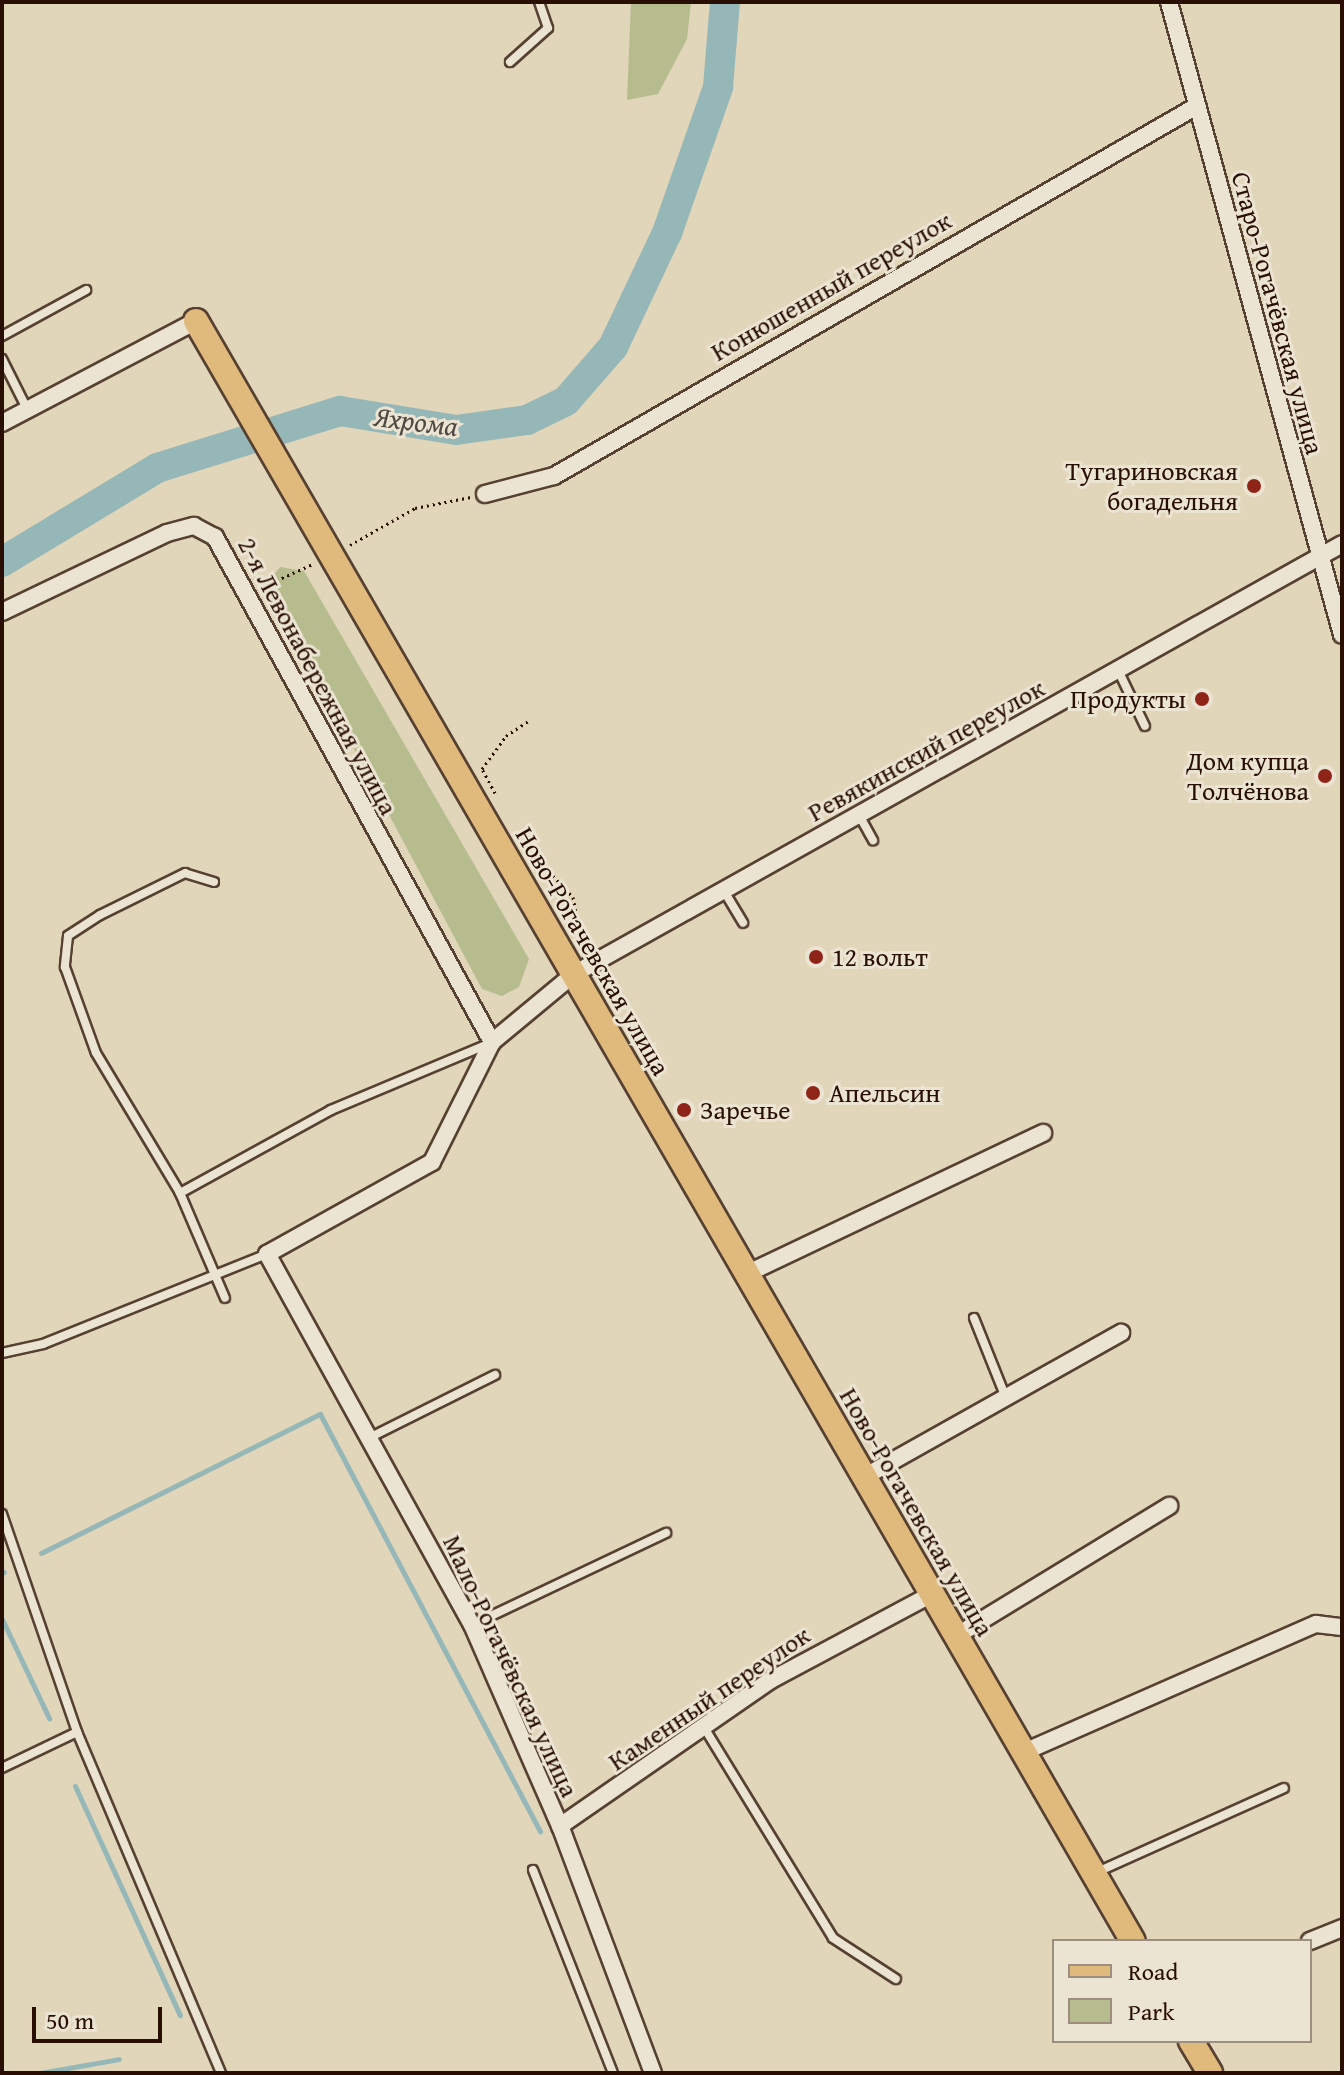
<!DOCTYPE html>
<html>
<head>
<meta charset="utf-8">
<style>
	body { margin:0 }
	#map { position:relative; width:1344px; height:2075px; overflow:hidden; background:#e1d5ba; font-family:"Gentium Book Plus",serif }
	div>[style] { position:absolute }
	.green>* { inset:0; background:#b6bc8d }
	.stream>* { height:5px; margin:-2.5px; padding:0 2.5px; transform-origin:2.5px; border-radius:2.5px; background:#96b7b7 }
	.river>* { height:30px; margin:-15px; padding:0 15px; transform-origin:15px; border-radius:15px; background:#96b7b7 }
	.path>* { height:3px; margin-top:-1.5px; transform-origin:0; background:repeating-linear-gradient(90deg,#280e03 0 2px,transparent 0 6px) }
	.roads { filter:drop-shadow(2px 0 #564031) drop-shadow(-2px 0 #564031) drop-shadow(0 2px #564031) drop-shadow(0 -2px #564031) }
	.service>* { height:8px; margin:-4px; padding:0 4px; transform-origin:4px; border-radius:4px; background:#ece4d2 }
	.minor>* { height:16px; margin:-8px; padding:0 8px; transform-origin:8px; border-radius:8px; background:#ece4d2 }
	.primary>* { height:24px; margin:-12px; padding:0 12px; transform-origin:12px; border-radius:12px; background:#e0ba7d }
	.dots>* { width:22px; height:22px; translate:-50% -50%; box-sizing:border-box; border:4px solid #ece4d2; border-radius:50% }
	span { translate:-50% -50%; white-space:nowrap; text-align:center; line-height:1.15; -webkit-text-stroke:6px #ece4d2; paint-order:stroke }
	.street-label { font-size:26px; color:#280e03 }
	.poi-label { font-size:26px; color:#280e03 }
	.right { translate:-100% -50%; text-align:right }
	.left { translate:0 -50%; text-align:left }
	.water-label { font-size:28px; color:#4e4942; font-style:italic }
	.frame { position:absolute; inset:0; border:4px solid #280e03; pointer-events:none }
	.legend { position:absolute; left:1052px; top:1939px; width:260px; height:104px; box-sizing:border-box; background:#ece4d2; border:2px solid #9e8e7f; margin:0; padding:10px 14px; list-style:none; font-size:24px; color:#280e03 }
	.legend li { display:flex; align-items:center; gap:16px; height:40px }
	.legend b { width:40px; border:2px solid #9e8e7f }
	.scale { position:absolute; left:32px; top:2007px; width:130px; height:36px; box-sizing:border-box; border:4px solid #280e03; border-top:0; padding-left:10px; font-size:24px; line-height:28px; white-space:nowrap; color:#280e03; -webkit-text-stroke:6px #ece4d2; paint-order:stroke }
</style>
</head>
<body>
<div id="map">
	<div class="green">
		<i style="clip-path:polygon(631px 2px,691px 2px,687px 39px,658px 94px,627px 100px)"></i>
		<i style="clip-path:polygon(280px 567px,304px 571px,529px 959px,519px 987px,502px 996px,482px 989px,266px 584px)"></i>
	</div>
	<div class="stream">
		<i style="left:41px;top:1553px;width:312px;rotate:-26.5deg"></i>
		<i style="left:320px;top:1414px;width:472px;rotate:62.2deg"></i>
		<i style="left:2px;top:1573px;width:2px;rotate:-27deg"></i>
		<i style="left:2px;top:1619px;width:110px;rotate:64.6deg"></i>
		<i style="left:75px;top:1786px;width:252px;rotate:65.4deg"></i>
		<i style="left:40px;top:2073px;width:80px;rotate:-10deg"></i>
	</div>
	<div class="river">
		<i style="left:2px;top:562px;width:181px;rotate:-31.2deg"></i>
		<i style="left:157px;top:468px;width:192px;rotate:-17.3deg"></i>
		<i style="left:340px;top:411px;width:118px;rotate:9.3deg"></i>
		<i style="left:456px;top:430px;width:72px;rotate:-8deg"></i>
		<i style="left:527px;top:420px;width:43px;rotate:-26deg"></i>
		<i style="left:566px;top:401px;width:72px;rotate:-49deg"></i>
		<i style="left:613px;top:347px;width:126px;rotate:-64.7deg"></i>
		<i style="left:667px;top:233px;width:155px;rotate:-70.7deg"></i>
		<i style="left:718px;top:87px;width:85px;rotate:-85.3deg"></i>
	</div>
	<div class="path">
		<i style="left:350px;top:545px;width:75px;rotate:-29.6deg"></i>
		<i style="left:415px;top:508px;width:57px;rotate:-11.1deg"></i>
		<i style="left:260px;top:588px;width:60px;rotate:-24.4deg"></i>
		<i style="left:495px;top:793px;width:27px;rotate:-118deg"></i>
		<i style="left:482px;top:769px;width:41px;rotate:-54deg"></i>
		<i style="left:506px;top:736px;width:27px;rotate:-34deg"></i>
		<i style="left:524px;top:845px;width:71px;rotate:46.7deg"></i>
		<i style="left:573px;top:897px;width:52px;rotate:78.9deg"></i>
	</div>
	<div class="roads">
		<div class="service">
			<i style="left:510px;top:62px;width:51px;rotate:-41.8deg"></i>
			<i style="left:548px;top:28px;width:28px;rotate:-109deg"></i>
			<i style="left:2px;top:336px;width:96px;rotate:-28.7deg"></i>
			<i style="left:2px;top:359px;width:56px;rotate:63.4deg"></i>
			<i style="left:1118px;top:670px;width:62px;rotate:64.3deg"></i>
			<i style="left:859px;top:815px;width:29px;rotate:61deg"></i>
			<i style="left:214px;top:882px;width:30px;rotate:-163deg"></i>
			<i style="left:185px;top:873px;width:95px;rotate:153.7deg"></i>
			<i style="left:100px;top:915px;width:38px;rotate:147deg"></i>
			<i style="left:68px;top:936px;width:31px;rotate:96deg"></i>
			<i style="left:65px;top:967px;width:91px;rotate:70.2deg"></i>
			<i style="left:96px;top:1053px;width:163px;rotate:59deg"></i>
			<i style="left:180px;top:1193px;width:114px;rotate:66.8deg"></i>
			<i style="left:724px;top:891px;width:37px;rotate:59deg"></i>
			<i style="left:180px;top:1193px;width:172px;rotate:-28.8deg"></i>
			<i style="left:331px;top:1110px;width:170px;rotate:-22.8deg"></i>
			<i style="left:974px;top:1318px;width:86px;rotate:68.2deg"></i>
			<i style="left:2px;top:1353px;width:42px;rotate:-12.4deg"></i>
			<i style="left:43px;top:1344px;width:241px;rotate:-21.9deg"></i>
			<i style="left:369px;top:1438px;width:141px;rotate:-26.6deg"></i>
			<i style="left:2px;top:1514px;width:231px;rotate:71deg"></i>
			<i style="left:77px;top:1732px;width:370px;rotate:67.1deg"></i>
			<i style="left:472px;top:1625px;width:215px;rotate:-25.4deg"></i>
			<i style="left:705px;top:1729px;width:245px;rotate:58.5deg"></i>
			<i style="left:833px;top:1938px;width:75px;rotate:33.1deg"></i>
			<i style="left:2px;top:1768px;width:83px;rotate:-25.6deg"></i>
			<i style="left:533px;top:1870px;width:218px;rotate:68.5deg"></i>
			<i style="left:1095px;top:1873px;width:207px;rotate:-24.2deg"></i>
		</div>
		<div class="minor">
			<i style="left:1169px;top:2px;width:656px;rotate:74.71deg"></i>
			<i style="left:2px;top:423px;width:219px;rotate:-27.7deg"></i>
			<i style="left:485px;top:494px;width:71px;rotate:-14.6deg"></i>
			<i style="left:554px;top:476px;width:742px;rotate:-29.92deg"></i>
			<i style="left:2px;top:612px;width:183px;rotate:-25.6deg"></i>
			<i style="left:167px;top:533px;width:28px;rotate:-15deg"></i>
			<i style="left:194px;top:526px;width:24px;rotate:28deg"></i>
			<i style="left:215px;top:537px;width:576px;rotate:61.25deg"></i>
			<i style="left:746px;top:1274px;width:329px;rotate:-25.4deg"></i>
			<i style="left:864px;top:1477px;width:295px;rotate:-29.3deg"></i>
			<i style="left:956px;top:1636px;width:250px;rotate:-31.4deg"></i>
			<i style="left:1024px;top:1752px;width:319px;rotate:-23.7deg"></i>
			<i style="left:1316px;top:1624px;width:26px;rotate:7deg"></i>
			<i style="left:560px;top:1826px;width:257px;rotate:-34.7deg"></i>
			<i style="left:771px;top:1680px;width:183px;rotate:-28.1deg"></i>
			<i style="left:1310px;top:1941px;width:35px;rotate:-22deg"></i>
			<i style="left:653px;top:2073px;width:264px;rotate:-110.6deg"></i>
			<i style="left:560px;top:1826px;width:219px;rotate:-113.6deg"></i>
			<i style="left:472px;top:1625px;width:424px;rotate:-118.9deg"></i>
			<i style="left:267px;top:1254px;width:189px;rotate:-29.1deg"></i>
			<i style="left:432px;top:1162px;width:134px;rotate:-63.4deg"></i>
			<i style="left:492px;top:1042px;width:107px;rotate:-39.7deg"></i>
			<i style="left:574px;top:974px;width:880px;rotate:-29.24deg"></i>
		</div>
		<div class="primary">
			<i style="left:196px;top:321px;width:1871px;rotate:59.96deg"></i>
			<i style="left:1191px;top:2041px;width:37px;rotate:59deg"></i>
		</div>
	</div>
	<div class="dots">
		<i style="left:1254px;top:486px;background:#8f2418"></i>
		<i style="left:1202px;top:699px;background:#8f2418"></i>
		<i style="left:1325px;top:776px;background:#8f2418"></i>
		<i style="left:816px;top:957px;background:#8f2418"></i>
		<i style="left:813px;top:1093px;background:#8f2418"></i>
		<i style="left:684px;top:1110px;background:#8f2418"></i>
	</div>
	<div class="street-label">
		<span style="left:831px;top:286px;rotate:-30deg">Конюшенный переулок</span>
		<span style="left:1278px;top:313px;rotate:75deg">Старо-Рогачёвская улица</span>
		<span style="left:318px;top:676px;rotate:62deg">2-я Левонабережная улица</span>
		<span style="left:926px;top:750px;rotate:-29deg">Ревякинский переулок</span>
		<span style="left:593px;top:951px;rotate:60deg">Ново-Рогачевская улица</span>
		<span style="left:917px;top:1512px;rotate:60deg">Ново-Рогачевская улица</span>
		<span style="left:511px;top:1666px;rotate:65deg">Мало-Рогачёвская улица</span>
		<span style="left:709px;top:1698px;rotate:-34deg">Каменный переулок</span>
	</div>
	<div class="poi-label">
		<span class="right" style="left:1238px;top:486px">Тугариновская<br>богадельня</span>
		<span class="right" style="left:1186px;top:699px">Продукты</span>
		<span class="right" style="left:1309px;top:776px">Дом купца<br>Толчёнова</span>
		<span class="left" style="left:832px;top:957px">12 вольт</span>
		<span class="left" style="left:829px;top:1093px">Апельсин</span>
		<span class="left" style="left:700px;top:1110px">Заречье</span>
	</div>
	<div class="water-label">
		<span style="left:416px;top:421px;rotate:7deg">Яхрома</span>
	</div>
	<div class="frame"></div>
	<ul class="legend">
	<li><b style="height:10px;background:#e0ba7d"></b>Road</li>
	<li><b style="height:22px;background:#b6bc8d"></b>Park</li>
	</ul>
	<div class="scale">50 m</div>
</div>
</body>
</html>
